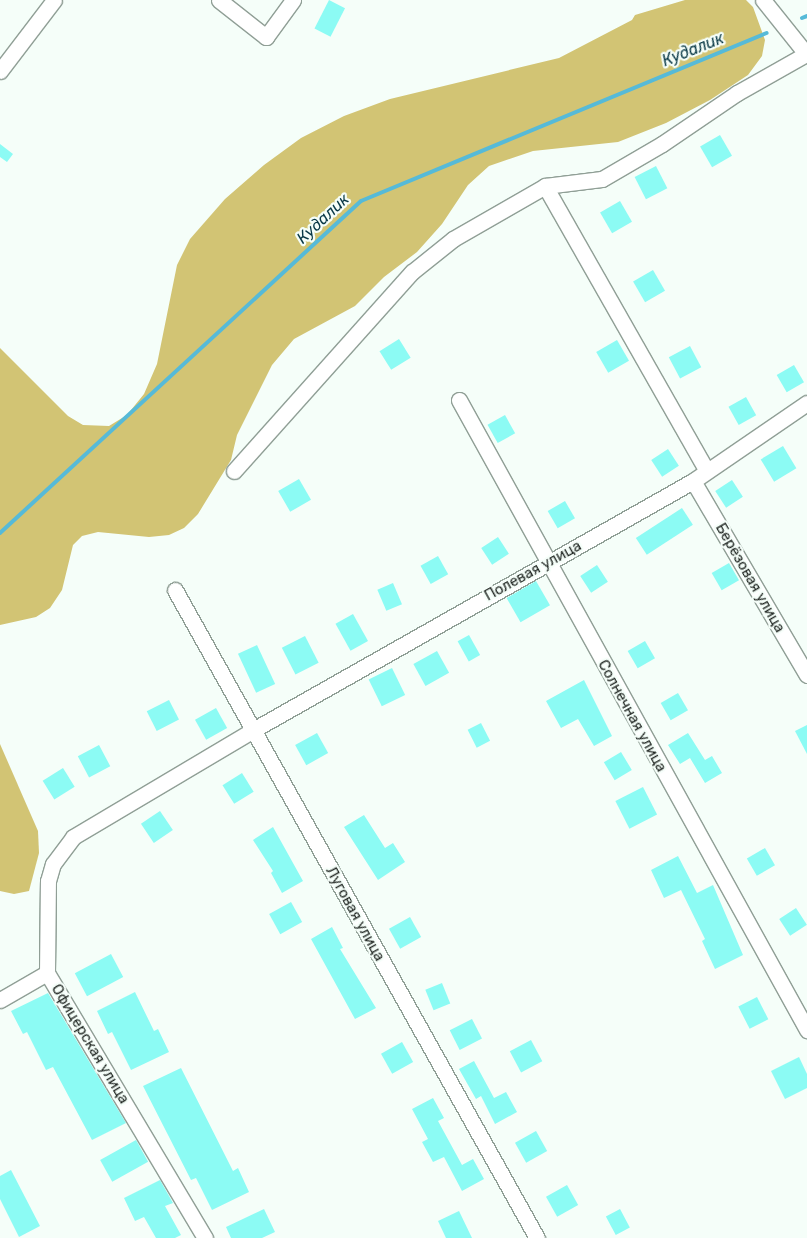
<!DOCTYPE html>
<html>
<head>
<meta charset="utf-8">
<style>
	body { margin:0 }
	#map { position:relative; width:807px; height:1238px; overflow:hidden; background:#f5fef9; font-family:Rubik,sans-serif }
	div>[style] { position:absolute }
	.forest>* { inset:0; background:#d2c474 }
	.stream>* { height:4px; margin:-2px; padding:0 2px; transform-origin:2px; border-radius:2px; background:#56bad8 }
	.building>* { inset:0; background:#8cfbf4; transform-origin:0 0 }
	.roads { filter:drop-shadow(1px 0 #909f96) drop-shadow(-1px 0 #909f96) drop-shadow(0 1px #909f96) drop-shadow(0 -1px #909f96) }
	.minor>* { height:15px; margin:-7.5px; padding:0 7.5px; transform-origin:7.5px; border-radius:7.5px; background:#fff }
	span { translate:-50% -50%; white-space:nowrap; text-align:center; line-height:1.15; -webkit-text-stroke:4.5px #f5fef9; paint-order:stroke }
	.street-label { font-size:15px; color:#222824 }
	.water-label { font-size:16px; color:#093845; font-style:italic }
</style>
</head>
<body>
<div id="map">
	<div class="forest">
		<i style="clip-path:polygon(685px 0,746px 0,753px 7px,765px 40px,762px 56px,748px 75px,710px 100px,666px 123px,618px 142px,533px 151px,489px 166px,468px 185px,442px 224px,417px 252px,384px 277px,355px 306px,294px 339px,272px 365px,237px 435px,231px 460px,198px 514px,184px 528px,169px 535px,149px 537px,98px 532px,82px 536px,73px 545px,62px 590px,50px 608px,36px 617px,0 625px,0 348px,68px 416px,83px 425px,109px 426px,127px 415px,144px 394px,157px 364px,177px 265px,190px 239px,225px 199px,264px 165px,301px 138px,344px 116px,390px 99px,559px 58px,632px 20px,635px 15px)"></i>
		<i style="clip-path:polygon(0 744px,38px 831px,39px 853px,29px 891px,14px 894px,0 891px)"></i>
	</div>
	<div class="stream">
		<i style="left:802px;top:18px;width:5px;rotate:-22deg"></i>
		<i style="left:0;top:533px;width:490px;rotate:-42.6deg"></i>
		<i style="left:361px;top:201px;width:439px;rotate:-22.5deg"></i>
	</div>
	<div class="building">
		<i style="left:329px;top:0;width:18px;height:32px;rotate:27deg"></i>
		<i style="left:720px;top:135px;width:24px;height:23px;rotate:60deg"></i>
		<i style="clip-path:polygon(0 144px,13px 154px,7px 162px,0 157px)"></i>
		<i style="left:656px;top:166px;width:25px;height:24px;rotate:63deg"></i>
		<i style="left:620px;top:201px;width:24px;height:23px;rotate:60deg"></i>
		<i style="left:653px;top:270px;width:24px;height:23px;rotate:60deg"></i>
		<i style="left:399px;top:339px;width:22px;height:23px;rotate:58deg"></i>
		<i style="left:617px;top:340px;width:24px;height:24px;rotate:60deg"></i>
		<i style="left:690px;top:346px;width:24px;height:24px;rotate:62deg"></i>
		<i style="left:794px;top:365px;width:20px;height:20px;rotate:60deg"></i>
		<i style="left:746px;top:397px;width:21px;height:20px;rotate:61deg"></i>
		<i style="left:505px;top:415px;width:21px;height:20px;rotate:61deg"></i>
		<i style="left:783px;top:446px;width:26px;height:26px;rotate:59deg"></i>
		<i style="left:668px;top:449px;width:20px;height:20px;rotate:57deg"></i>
		<i style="left:299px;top:479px;width:24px;height:24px;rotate:60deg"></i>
		<i style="left:732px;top:480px;width:20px;height:20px;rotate:57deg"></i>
		<i style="left:565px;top:501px;width:20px;height:20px;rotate:60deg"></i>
		<i style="left:682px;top:508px;width:20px;height:55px;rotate:57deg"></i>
		<i style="left:498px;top:537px;width:20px;height:20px;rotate:57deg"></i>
		<i style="left:438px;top:556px;width:21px;height:20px;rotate:61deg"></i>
		<i style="left:729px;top:563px;width:20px;height:20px;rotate:60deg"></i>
		<i style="left:597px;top:565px;width:20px;height:20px;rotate:57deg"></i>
		<i style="left:536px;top:581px;width:28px;height:34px;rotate:60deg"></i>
		<i style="left:393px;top:583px;width:23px;height:17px;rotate:67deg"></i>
		<i style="left:353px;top:614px;width:31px;height:20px;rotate:61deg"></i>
		<i style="left:469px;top:635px;width:23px;height:13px;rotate:61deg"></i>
		<i style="left:305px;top:636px;width:30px;height:26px;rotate:63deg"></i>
		<i style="left:645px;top:641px;width:20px;height:20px;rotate:60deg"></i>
		<i style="left:257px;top:645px;width:43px;height:21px;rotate:65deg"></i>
		<i style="left:437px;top:651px;width:25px;height:27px;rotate:61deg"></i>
		<i style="left:392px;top:668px;width:30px;height:26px;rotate:64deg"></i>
		<i style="clip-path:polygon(584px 680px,612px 736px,594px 746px,578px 719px,561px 728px,546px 701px)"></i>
		<i style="left:678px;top:693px;width:20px;height:20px;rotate:60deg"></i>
		<i style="left:169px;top:700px;width:22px;height:25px;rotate:63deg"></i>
		<i style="left:216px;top:708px;width:23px;height:24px;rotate:61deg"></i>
		<i style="left:481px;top:723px;width:20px;height:15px;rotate:63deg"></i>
		<i style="clip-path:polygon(807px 725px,807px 754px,795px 731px)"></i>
		<i style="left:317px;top:733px;width:23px;height:25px;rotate:61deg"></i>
		<i style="clip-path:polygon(688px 733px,705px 760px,712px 756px,722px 773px,705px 783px,690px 758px,680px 764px,668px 745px)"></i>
		<i style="left:99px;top:745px;width:24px;height:24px;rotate:62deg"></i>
		<i style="left:621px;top:752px;width:21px;height:20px;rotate:59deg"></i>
		<i style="left:63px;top:768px;width:22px;height:24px;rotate:58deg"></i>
		<i style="left:242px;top:773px;width:22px;height:23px;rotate:58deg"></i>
		<i style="left:643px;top:787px;width:31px;height:31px;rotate:63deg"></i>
		<i style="left:160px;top:811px;width:23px;height:23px;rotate:56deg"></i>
		<i style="clip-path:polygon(364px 815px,385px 848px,393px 843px,405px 862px,378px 880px,344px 827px)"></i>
		<i style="clip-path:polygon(273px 827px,303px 881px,282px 893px,271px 873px,273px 871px,253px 840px)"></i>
		<i style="left:765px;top:848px;width:20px;height:21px;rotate:60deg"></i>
		<i style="clip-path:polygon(678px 856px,697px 893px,713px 885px,743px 955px,715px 969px,702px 941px,705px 939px,681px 890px,664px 898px,651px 870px)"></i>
		<i style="left:291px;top:902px;width:23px;height:25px;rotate:61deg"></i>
		<i style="left:796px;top:908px;width:20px;height:20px;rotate:57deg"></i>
		<i style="left:410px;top:917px;width:23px;height:24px;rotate:61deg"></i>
		<i style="clip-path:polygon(332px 927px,343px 948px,340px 949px,376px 1008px,355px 1019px,311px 939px)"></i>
		<i style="left:111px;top:954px;width:26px;height:41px;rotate:62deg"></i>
		<i style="left:442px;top:983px;width:22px;height:18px;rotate:68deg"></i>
		<i style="clip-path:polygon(135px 992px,154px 1031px,158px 1029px,169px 1052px,131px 1070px,112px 1032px,108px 1034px,97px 1011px)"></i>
		<i style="clip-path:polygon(48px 993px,126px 1123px,92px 1140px,53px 1067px,46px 1070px,27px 1032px,23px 1034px,11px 1011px)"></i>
		<i style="left:757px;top:997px;width:25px;height:21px;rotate:63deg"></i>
		<i style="left:472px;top:1019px;width:22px;height:25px;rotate:63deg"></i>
		<i style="left:531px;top:1040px;width:24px;height:24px;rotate:62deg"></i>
		<i style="left:402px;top:1042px;width:23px;height:24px;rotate:61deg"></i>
		<i style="clip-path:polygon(799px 1057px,807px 1074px,807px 1088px,785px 1099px,771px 1071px)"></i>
		<i style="clip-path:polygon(474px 1061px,494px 1098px,506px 1092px,517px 1112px,495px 1124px,481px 1096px,476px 1099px,459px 1069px)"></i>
		<i style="clip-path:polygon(181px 1068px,233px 1171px,238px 1168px,249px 1192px,212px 1210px,196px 1178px,191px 1180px,143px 1086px)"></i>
		<i style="clip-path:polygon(433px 1098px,444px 1118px,438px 1121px,462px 1165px,473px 1159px,484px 1179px,462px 1191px,444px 1157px,433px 1162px,422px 1142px,428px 1139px,412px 1109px)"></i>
		<i style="left:536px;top:1131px;width:23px;height:24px;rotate:61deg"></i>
		<i style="left:136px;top:1140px;width:25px;height:41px;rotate:61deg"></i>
		<i style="clip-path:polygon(11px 1170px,40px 1226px,19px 1237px,0 1199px,0 1176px)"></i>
		<i style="clip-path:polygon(160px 1180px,173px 1203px,165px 1206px,181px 1235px,175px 1238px,156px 1238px,144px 1217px,135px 1221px,124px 1198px)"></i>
		<i style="left:567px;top:1185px;width:23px;height:24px;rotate:61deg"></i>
		<i style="clip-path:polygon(264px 1209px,275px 1232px,262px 1238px,231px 1238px,226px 1227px)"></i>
		<i style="left:620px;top:1209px;width:21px;height:16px;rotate:62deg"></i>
		<i style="clip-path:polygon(459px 1211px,472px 1238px,446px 1238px,438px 1221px)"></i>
	</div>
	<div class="roads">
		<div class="minor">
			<i style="left:219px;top:0;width:60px;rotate:38.2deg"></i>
			<i style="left:266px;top:37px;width:46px;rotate:-53.9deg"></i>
			<i style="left:763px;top:0;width:70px;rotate:51.3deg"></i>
			<i style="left:0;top:71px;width:89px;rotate:-52.7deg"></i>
			<i style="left:545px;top:186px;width:326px;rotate:60.4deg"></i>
			<i style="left:459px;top:400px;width:720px;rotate:61.08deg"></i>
			<i style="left:234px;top:471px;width:267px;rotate:-48.2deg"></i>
			<i style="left:412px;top:272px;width:53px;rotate:-38.8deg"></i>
			<i style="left:453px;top:239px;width:106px;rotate:-29.9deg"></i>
			<i style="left:545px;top:186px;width:57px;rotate:-7deg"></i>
			<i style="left:602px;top:179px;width:69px;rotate:-30.3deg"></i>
			<i style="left:662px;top:144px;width:91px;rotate:-34.2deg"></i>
			<i style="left:737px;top:93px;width:79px;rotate:-29.5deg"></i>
			<i style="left:693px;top:481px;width:225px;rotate:59.6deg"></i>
			<i style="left:175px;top:590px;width:742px;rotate:60.81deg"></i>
			<i style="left:0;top:1000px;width:54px;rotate:-29.9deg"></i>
			<i style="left:205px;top:1238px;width:309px;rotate:-120.8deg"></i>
			<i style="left:47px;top:973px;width:92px;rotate:-89.4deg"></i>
			<i style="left:48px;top:881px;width:18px;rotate:-74deg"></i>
			<i style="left:53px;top:864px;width:34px;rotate:-53deg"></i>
			<i style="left:73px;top:837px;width:209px;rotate:-30.7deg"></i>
			<i style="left:253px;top:730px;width:506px;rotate:-29.51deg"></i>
			<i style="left:693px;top:481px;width:138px;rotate:-34.4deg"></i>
		</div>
	</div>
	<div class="street-label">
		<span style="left:533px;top:571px;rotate:-29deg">Полевая улица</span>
		<span style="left:750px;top:578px;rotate:60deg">Берёзовая улица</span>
		<span style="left:632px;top:716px;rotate:61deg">Солнечная улица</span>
		<span style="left:355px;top:914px;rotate:61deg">Луговая улица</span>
		<span style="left:90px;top:1044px;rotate:59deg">Офицерская улица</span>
	</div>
	<div class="water-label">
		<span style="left:693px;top:50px;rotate:-22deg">Кудалик</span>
		<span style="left:323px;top:219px;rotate:-43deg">Кудалик</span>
	</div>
</div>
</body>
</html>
